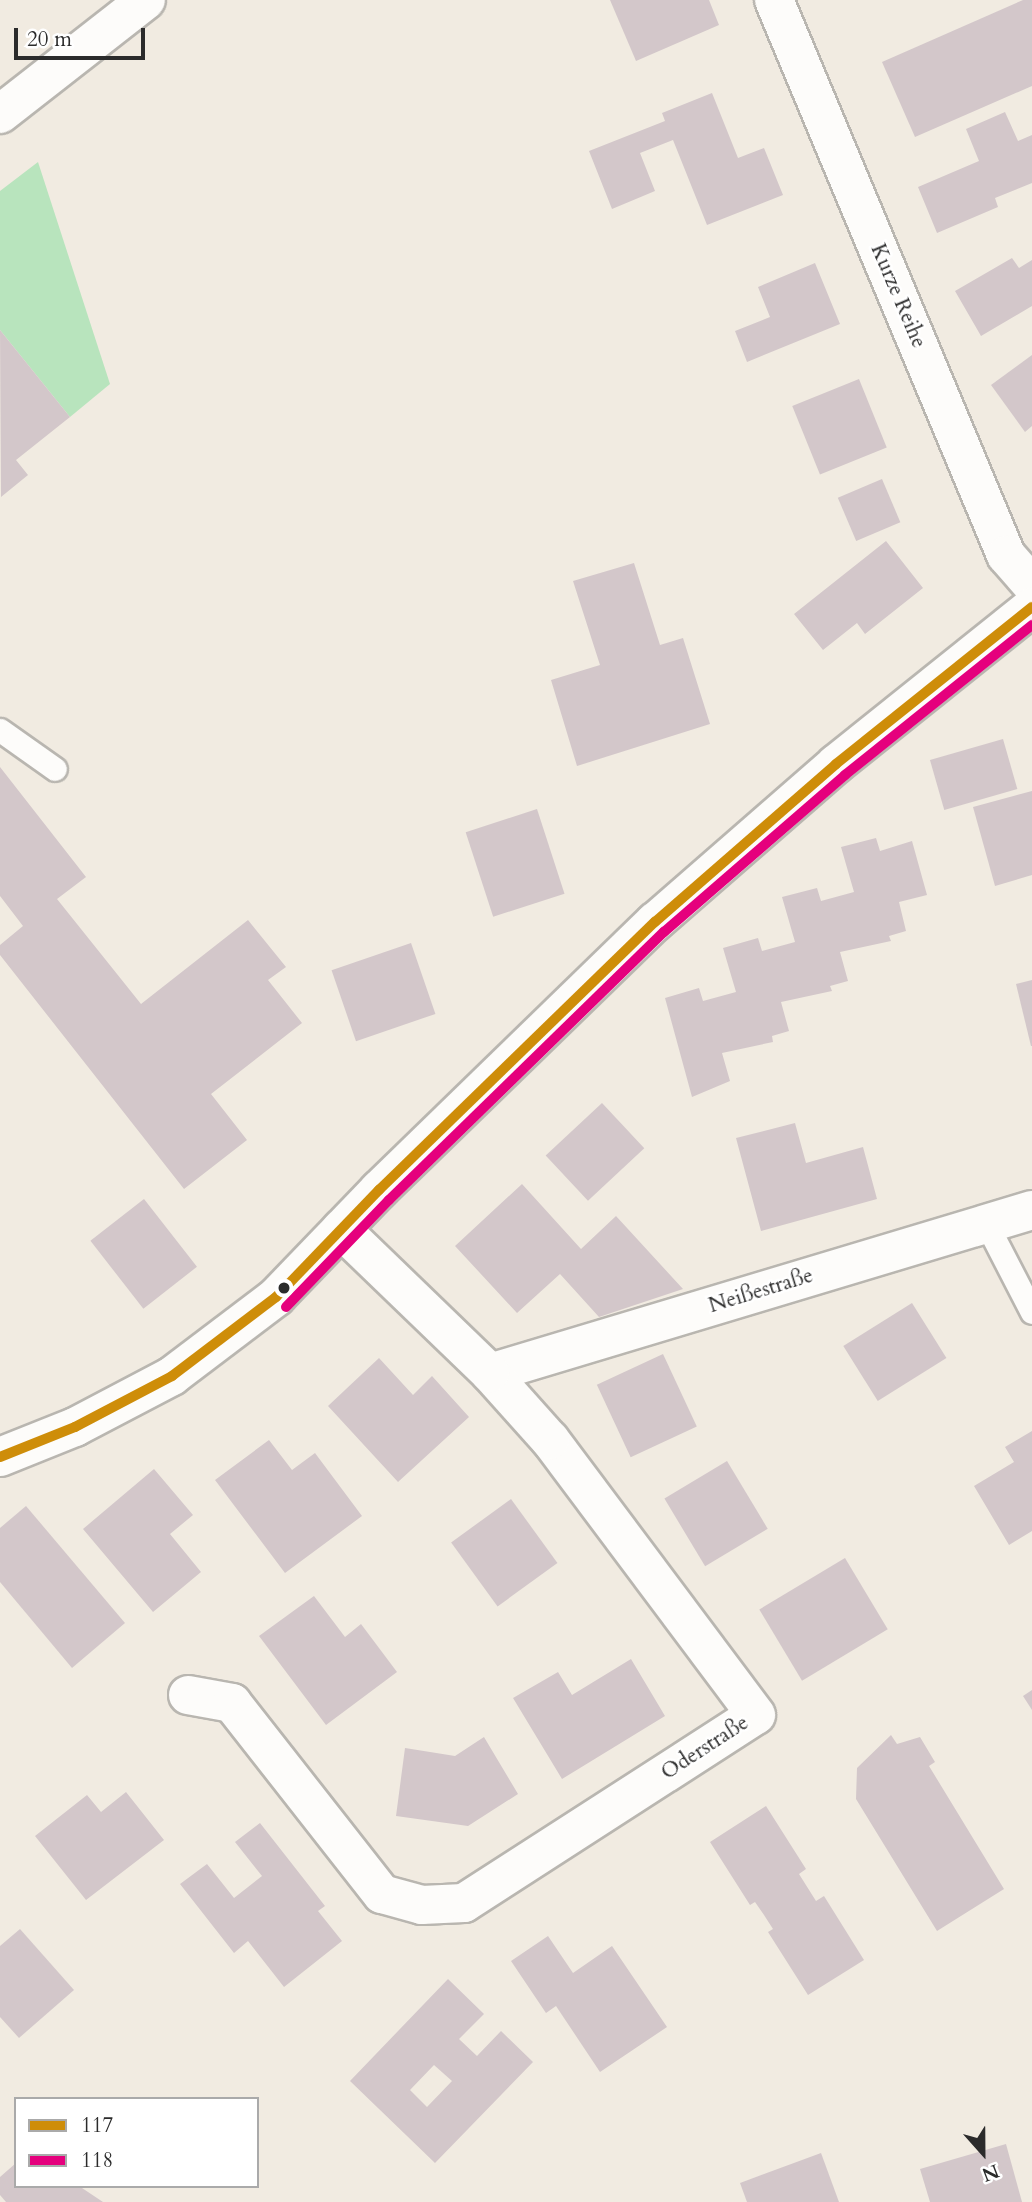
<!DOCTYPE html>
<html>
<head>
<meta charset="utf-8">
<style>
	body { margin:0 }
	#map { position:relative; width:1032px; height:2202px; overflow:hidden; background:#f1ebe1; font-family:Cardo,serif }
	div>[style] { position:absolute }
	.green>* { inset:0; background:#b8e4bd }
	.building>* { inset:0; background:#d3c7ca; transform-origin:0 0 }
	.roads { filter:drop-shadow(2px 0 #b9b6b0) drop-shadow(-2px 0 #b9b6b0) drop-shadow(0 2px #b9b6b0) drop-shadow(0 -2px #b9b6b0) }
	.lane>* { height:23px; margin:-11.5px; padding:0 11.5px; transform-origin:11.5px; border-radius:11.5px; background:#fdfcfa }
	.street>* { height:38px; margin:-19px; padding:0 19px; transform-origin:19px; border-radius:19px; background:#fdfcfa }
	.bus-1>* { height:10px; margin:-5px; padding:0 5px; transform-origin:5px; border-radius:5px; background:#ce8d09 }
	.bus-2>* { height:10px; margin:-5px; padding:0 5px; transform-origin:5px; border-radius:5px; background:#e5007d }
	.dots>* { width:19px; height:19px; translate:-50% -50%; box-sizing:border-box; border:4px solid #fff; border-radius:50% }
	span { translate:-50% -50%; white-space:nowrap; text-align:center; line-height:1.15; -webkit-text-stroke:5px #fff; paint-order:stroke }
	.street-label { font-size:21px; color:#2b2b2b }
	.legend { position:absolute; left:14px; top:2097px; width:245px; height:91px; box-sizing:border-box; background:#fff; border:2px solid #aaa; margin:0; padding:9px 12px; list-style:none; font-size:21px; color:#2b2b2b }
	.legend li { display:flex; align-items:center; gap:14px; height:35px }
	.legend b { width:35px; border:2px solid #aaa }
	.north { position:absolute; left:948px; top:2118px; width:70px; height:70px; -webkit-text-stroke:5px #fff; paint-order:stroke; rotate:159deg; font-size:19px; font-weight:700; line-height:28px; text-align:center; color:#2b2b2b }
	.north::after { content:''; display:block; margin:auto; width:24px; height:32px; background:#2b2b2b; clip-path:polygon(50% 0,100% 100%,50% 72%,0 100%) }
	.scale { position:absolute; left:14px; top:28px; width:131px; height:32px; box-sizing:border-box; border:4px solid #2b2b2b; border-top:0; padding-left:9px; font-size:21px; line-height:24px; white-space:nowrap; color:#2b2b2b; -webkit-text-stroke:5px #fff; paint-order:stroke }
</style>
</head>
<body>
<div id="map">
	<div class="green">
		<i style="clip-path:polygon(38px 162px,110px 384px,70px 417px,0 330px,0 191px)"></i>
	</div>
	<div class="building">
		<i style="clip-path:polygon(610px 0,709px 0,719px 25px,636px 61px)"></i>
		<i style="clip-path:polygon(1023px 0,1032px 0,1032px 86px,915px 137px,882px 62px)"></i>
		<i style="clip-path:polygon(712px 93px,738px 158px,764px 148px,783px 195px,707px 225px,673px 140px,640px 153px,655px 191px,612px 209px,589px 151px,665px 121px,662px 113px)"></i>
		<i style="clip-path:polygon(1005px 112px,1018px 141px,1032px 135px,1032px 183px,995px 198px,998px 207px,937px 233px,918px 187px,979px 161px,966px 129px)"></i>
		<i style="clip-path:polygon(1012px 258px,1019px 268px,1032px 260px,1032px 306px,981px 336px,955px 291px)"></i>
		<i style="clip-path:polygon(815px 263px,840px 324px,747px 362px,735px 331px,770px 317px,758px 287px)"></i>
		<i style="clip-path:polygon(0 330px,70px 417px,16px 460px,28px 475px,1px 497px)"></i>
		<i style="clip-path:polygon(1032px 355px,1032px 426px,1025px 432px,991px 385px)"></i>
		<i style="left:859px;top:379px;width:74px;height:72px;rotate:68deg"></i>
		<i style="left:882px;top:479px;width:47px;height:48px;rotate:67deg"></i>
		<i style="clip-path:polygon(886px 541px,923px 588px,865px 634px,857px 623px,823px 650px,794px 614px)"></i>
		<i style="clip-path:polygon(634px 563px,660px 645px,683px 638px,710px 724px,577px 766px,551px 680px,600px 665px,573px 581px)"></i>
		<i style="left:1003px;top:739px;width:52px;height:76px;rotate:74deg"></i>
		<i style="clip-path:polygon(0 767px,86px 877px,57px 899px,141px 1004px,248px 920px,286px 967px,268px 980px,302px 1023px,211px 1094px,247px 1140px,184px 1189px,0 955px,0 945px,23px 926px,0 896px)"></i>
		<i style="clip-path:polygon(1032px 791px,1032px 875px,995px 886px,973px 807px)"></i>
		<i style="left:537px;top:809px;width:89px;height:75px;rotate:72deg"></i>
		<i style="clip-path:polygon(876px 838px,880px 851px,912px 841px,927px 895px,899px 902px,906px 931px,889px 936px,891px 941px,840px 952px,848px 981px,830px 986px,832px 991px,781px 1002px,789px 1031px,772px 1036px,773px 1042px,722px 1053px,730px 1081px,692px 1097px,665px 998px,699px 988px,703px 1001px,736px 992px,723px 948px,758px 938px,762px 951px,795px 942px,782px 897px,817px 888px,821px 901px,854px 892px,841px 847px)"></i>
		<i style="left:411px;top:943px;width:75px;height:84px;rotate:71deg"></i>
		<i style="clip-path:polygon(1032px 980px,1032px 1046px,1031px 1046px,1016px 984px)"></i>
		<i style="left:602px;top:1103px;width:62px;height:77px;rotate:47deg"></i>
		<i style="clip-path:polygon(795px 1123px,806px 1163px,863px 1147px,877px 1199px,761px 1231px,736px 1138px)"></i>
		<i style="clip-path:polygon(522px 1184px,581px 1249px,616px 1216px,683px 1289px,599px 1317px,560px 1274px,517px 1313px,455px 1246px)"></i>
		<i style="left:144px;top:1199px;width:86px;height:68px;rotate:52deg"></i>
		<i style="left:912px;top:1303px;width:65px;height:81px;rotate:58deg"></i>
		<i style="left:663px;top:1354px;width:80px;height:73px;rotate:65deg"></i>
		<i style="clip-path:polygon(379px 1358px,413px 1395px,432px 1376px,469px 1417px,398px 1482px,328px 1406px)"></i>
		<i style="clip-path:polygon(1032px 1431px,1032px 1531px,1009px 1545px,974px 1486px,1014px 1462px,1005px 1447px)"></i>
		<i style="clip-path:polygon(269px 1440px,292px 1470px,315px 1453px,362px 1516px,285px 1573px,215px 1480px)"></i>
		<i style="left:727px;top:1461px;width:79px;height:73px;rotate:59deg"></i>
		<i style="clip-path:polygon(154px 1469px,193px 1515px,170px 1534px,201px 1572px,153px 1612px,83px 1529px)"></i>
		<i style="left:511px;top:1499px;width:79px;height:74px;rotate:54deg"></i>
		<i style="clip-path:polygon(26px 1506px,125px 1623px,72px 1668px,0 1582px,0 1528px)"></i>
		<i style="left:845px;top:1558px;width:83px;height:100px;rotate:59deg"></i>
		<i style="clip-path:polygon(314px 1596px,345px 1637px,361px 1624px,397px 1672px,326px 1725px,259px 1636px)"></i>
		<i style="clip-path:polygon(631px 1659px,665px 1716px,562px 1779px,513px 1698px,558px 1672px,572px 1695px)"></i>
		<i style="clip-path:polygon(1032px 1690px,1032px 1710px,1023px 1696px)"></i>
		<i style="clip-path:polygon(891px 1735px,897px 1744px,920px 1737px,935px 1762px,929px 1766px,1004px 1889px,937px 1931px,856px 1799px,857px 1768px)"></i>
		<i style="clip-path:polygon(484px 1737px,518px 1794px,468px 1826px,396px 1816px,405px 1748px,455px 1756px)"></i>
		<i style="clip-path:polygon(126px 1792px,164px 1840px,86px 1900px,35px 1836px,87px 1795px,101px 1812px)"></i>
		<i style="clip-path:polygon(766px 1806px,806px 1869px,799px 1874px,816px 1901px,824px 1896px,864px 1960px,808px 1995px,768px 1932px,773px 1929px,764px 1915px,755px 1902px,750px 1905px,710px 1842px)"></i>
		<i style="clip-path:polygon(260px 1823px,325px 1906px,318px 1911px,342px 1941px,284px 1987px,248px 1941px,234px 1953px,180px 1884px,207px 1864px,234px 1898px,262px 1876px,235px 1842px)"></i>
		<i style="clip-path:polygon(20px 1929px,74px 1990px,19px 2038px,0 2017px,0 1946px)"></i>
		<i style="clip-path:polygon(548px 1936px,573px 1973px,612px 1946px,667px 2027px,600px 2072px,556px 2006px,546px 2013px,511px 1961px)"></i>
		<i style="clip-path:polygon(evenodd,448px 1979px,484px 2014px,459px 2039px,477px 2056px,501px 2031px,533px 2062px,435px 2163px,350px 2081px,448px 1979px,434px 2065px,452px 2081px,427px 2107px,410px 2090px,434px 2065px)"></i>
		<i style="clip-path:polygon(1006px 2144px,1022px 2202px,930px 2202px,920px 2169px)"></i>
		<i style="clip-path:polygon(821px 2153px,839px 2202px,747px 2202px,740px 2183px)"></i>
		<i style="clip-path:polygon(16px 2163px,16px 2186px,79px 2186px,103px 2202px,6px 2202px,0 2195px,0 2177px)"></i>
	</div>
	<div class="roads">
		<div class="lane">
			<i style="left:0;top:730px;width:67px;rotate:35.3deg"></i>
			<i style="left:986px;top:1223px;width:100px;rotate:62.7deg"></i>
		</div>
		<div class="street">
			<i style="left:774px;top:0;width:602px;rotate:67.31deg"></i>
			<i style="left:1006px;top:555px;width:40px;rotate:49deg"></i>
			<i style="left:0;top:114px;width:185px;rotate:-38deg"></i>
			<i style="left:490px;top:1373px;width:566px;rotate:-16.74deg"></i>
			<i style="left:0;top:1457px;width:81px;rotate:-21.8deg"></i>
			<i style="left:75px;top:1427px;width:110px;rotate:-27.7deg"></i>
			<i style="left:172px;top:1376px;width:131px;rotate:-37.2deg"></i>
			<i style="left:276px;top:1297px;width:149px;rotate:-46.1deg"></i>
			<i style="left:379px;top:1190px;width:385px;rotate:-44.2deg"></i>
			<i style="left:655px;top:922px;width:240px;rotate:-41.1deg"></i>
			<i style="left:836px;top:764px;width:251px;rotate:-38.7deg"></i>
			<i style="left:188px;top:1695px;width:45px;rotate:10.3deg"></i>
			<i style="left:232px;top:1703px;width:243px;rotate:51.9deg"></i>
			<i style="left:382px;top:1894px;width:41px;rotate:15.4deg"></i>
			<i style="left:422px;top:1905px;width:42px;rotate:-2.7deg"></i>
			<i style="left:464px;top:1903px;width:347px;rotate:-32.8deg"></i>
			<i style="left:756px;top:1715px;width:344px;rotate:-126.8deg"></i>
			<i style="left:550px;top:1440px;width:90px;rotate:-131.8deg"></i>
			<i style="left:490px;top:1373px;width:207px;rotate:-136deg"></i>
		</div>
	</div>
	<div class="bus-1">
		<i style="left:0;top:1457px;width:81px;rotate:-21.8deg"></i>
		<i style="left:75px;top:1427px;width:110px;rotate:-27.7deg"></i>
		<i style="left:172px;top:1376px;width:131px;rotate:-37.2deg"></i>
		<i style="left:276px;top:1297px;width:149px;rotate:-46.1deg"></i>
		<i style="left:379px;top:1190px;width:385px;rotate:-44.2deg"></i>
		<i style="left:655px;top:922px;width:240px;rotate:-41.1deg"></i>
		<i style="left:836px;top:764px;width:251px;rotate:-38.7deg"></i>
	</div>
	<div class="bus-2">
		<i style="left:286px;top:1307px;width:149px;rotate:-46.1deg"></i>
		<i style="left:389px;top:1200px;width:384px;rotate:-44.3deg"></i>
		<i style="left:664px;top:932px;width:240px;rotate:-40.9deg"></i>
		<i style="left:845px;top:775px;width:240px;rotate:-38.7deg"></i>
	</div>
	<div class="dots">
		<i style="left:284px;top:1288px;background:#2b2b2b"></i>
	</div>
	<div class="street-label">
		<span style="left:898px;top:296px;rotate:67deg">Kurze Reihe</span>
		<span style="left:761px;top:1291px;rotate:-17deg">Neißestraße</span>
		<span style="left:705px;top:1748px;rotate:-33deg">Oderstraße</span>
	</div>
	<ul class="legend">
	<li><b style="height:9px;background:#ce8d09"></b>117</li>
	<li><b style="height:9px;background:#e5007d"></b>118</li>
	</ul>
	<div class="north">N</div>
	<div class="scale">20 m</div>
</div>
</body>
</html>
